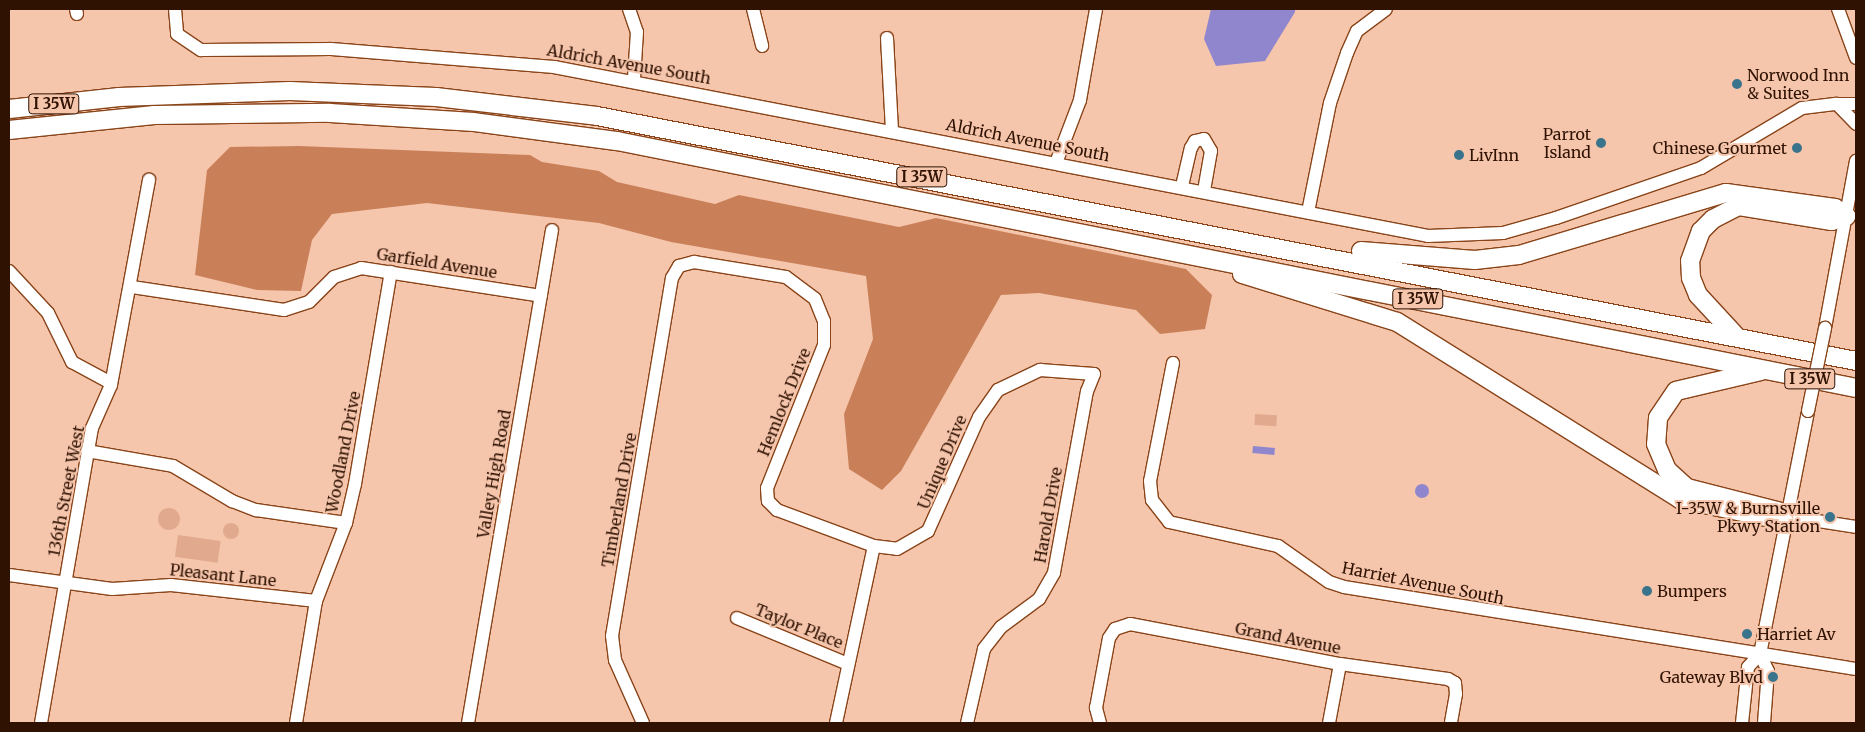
<!DOCTYPE html>
<html>
<head>
<meta charset="utf-8">
<style>
	body { margin:0 }
	#map { position:relative; width:1865px; height:732px; overflow:hidden; background:#f5c5ac; font-family:Merriweather,serif }
	div>[style] { position:absolute }
	.green>* { inset:0; background:#e1aa8e; transform-origin:0 0 }
	.round { border-radius:50% }
	.forest>* { inset:0; background:#c98059 }
	.water>* { inset:0; background:#8f86ce; transform-origin:0 0 }
	.roads { filter:drop-shadow(1px 0 #894419) drop-shadow(-1px 0 #894419) drop-shadow(0 1px #894419) drop-shadow(0 -1px #894419) }
	.minor>* { height:12px; margin:-6px; padding:0 6px; transform-origin:6px; border-radius:6px; background:#fff }
	.highway>* { height:18px; margin:-9px; padding:0 9px; transform-origin:9px; border-radius:9px; background:#fff }
	.bridges { filter:drop-shadow(1px 0 #894419) drop-shadow(-1px 0 #894419) drop-shadow(0 1px #894419) drop-shadow(0 -1px #894419) }
	.minor-bridge>* { height:12px; margin:-6px; padding:0 6px; transform-origin:6px; border-radius:6px; background:#fff }
	.dots>* { width:14px; height:14px; translate:-50% -50%; box-sizing:border-box; border:2px solid #f5c5ac; border-radius:50% }
	span { translate:-50% -50%; white-space:nowrap; text-align:center; line-height:1.15; -webkit-text-stroke:4px #f5c5ac; paint-order:stroke }
	.shield-label span { padding:1px 4px; background:#f5c5ac; border:1px solid; border-radius:4px; -webkit-text-stroke-width:0 }
	.shield-label { font-size:15px; color:#2f1202; font-weight:700 }
	.street-label { font-size:16px; color:#2f1202 }
	.poi-label { font-size:16px; color:#2f1202 }
	.left { translate:0 -50%; text-align:left }
	.right { translate:-100% -50%; text-align:right }
	.frame { position:absolute; inset:0; border:10px solid #2f1202; pointer-events:none }
</style>
</head>
<body>
<div id="map">
	<div class="green">
		<i style="left:1255px;top:414px;width:22px;height:11px;rotate:3deg"></i>
		<i class="round" style="left:158px;top:508px;width:22px;height:22px"></i>
		<i class="round" style="left:223px;top:523px;width:16px;height:16px"></i>
		<i style="left:178px;top:535px;width:43px;height:22px;rotate:8deg"></i>
	</div>
	<div class="forest">
		<i style="clip-path:polygon(299px 146px,530px 155px,542px 162px,599px 171px,617px 182px,715px 204px,739px 195px,899px 227px,936px 218px,1186px 269px,1212px 295px,1205px 329px,1160px 334px,1136px 310px,1039px 293px,1001px 295px,901px 471px,882px 490px,849px 469px,844px 414px,873px 339px,866px 276px,671px 242px,599px 223px,427px 203px,332px 214px,312px 240px,301px 291px,257px 290px,195px 275px,207px 170px,230px 147px)"></i>
	</div>
	<div class="water">
		<i style="clip-path:polygon(1211px 9px,1295px 9px,1295px 12px,1265px 61px,1216px 66px,1204px 39px)"></i>
		<i style="left:1253px;top:446px;width:22px;height:7px;rotate:5deg"></i>
		<i class="round" style="left:1415px;top:484px;width:14px;height:14px"></i>
	</div>
	<div class="roads">
		<div class="minor">
			<i style="left:76px;top:9px;width:5px;rotate:79deg"></i>
			<i style="left:175px;top:9px;width:25px;rotate:85deg"></i>
			<i style="left:177px;top:34px;width:29px;rotate:34deg"></i>
			<i style="left:201px;top:50px;width:130px;rotate:-0.4deg"></i>
			<i style="left:331px;top:49px;width:224px;rotate:4.6deg"></i>
			<i style="left:554px;top:67px;width:890px;rotate:10.94deg"></i>
			<i style="left:1428px;top:236px;width:75px;rotate:-2.3deg"></i>
			<i style="left:1503px;top:233px;width:55px;rotate:-15.8deg"></i>
			<i style="left:1556px;top:218px;width:153px;rotate:-19deg"></i>
			<i style="left:1701px;top:168px;width:117px;rotate:-30.7deg"></i>
			<i style="left:1802px;top:108px;width:35px;rotate:-7deg"></i>
			<i style="left:1837px;top:104px;width:28px;rotate:46deg"></i>
			<i style="left:629px;top:9px;width:24px;rotate:71deg"></i>
			<i style="left:637px;top:32px;width:47px;rotate:93.7deg"></i>
			<i style="left:753px;top:9px;width:38px;rotate:76deg"></i>
			<i style="left:1838px;top:9px;width:52px;rotate:69.8deg"></i>
			<i style="left:887px;top:38px;width:92px;rotate:86.9deg"></i>
			<i style="left:1837px;top:104px;width:19px"></i>
			<i style="left:1056px;top:163px;width:67px;rotate:-69.1deg"></i>
			<i style="left:1080px;top:100px;width:92px;rotate:-80deg"></i>
			<i style="left:1182px;top:186px;width:39px;rotate:-77deg"></i>
			<i style="left:1191px;top:148px;width:8px;rotate:-60deg"></i>
			<i style="left:1195px;top:141px;width:9px;rotate:-13deg"></i>
			<i style="left:1204px;top:139px;width:14px;rotate:60deg"></i>
			<i style="left:1211px;top:151px;width:40px;rotate:100deg"></i>
			<i style="left:1308px;top:212px;width:111px;rotate:-78.6deg"></i>
			<i style="left:1330px;top:103px;width:53px;rotate:-71.2deg"></i>
			<i style="left:1347px;top:53px;width:24px;rotate:-66deg"></i>
			<i style="left:1357px;top:31px;width:36px;rotate:-37deg"></i>
			<i style="left:9px;top:271px;width:57px;rotate:47.1deg"></i>
			<i style="left:48px;top:313px;width:55px;rotate:63.9deg"></i>
			<i style="left:72px;top:362px;width:44px;rotate:28.3deg"></i>
			<i style="left:132px;top:287px;width:154px;rotate:8.6deg"></i>
			<i style="left:284px;top:310px;width:26px;rotate:-18deg"></i>
			<i style="left:309px;top:302px;width:35px;rotate:-45deg"></i>
			<i style="left:334px;top:277px;width:28px;rotate:-18deg"></i>
			<i style="left:361px;top:268px;width:182px;rotate:8.8deg"></i>
			<i style="left:1825px;top:328px;width:170px;rotate:-79.5deg"></i>
			<i style="left:1173px;top:363px;width:120px;rotate:101deg"></i>
			<i style="left:1150px;top:481px;width:19px;rotate:84deg"></i>
			<i style="left:1152px;top:500px;width:28px;rotate:52deg"></i>
			<i style="left:1169px;top:522px;width:112px;rotate:12.4deg"></i>
			<i style="left:1278px;top:546px;width:62px;rotate:35.2deg"></i>
			<i style="left:1329px;top:582px;width:16px;rotate:18deg"></i>
			<i style="left:1344px;top:587px;width:519px;rotate:9.1deg"></i>
			<i style="left:87px;top:451px;width:87px;rotate:9.9deg"></i>
			<i style="left:173px;top:466px;width:69px;rotate:30.7deg"></i>
			<i style="left:232px;top:501px;width:26px;rotate:21deg"></i>
			<i style="left:256px;top:510px;width:91px;rotate:8.2deg"></i>
			<i style="left:1786px;top:516px;width:71px;rotate:8.9deg"></i>
			<i style="left:9px;top:575px;width:104px;rotate:7.7deg"></i>
			<i style="left:112px;top:589px;width:59px;rotate:-3.9deg"></i>
			<i style="left:171px;top:585px;width:146px;rotate:6.3deg"></i>
			<i style="left:737px;top:618px;width:120px;rotate:22.5deg"></i>
			<i style="left:1760px;top:654px;width:19px;rotate:65deg"></i>
			<i style="left:1768px;top:671px;width:52px;rotate:94.4deg"></i>
			<i style="left:41px;top:723px;width:299px;rotate:-80.2deg"></i>
			<i style="left:92px;top:428px;width:47px;rotate:-66.2deg"></i>
			<i style="left:111px;top:385px;width:209px;rotate:-79.5deg"></i>
			<i style="left:296px;top:723px;width:124px;rotate:-80.7deg"></i>
			<i style="left:316px;top:601px;width:84px;rotate:-69deg"></i>
			<i style="left:346px;top:523px;width:40px;rotate:-77deg"></i>
			<i style="left:355px;top:484px;width:215px;rotate:-80.4deg"></i>
			<i style="left:468px;top:723px;width:500px;rotate:-80.33deg"></i>
			<i style="left:643px;top:723px;width:69px;rotate:-114deg"></i>
			<i style="left:615px;top:660px;width:24px;rotate:-97deg"></i>
			<i style="left:612px;top:636px;width:363px;rotate:-80.5deg"></i>
			<i style="left:672px;top:278px;width:14px;rotate:-60deg"></i>
			<i style="left:679px;top:266px;width:16px;rotate:-15deg"></i>
			<i style="left:694px;top:262px;width:93px;rotate:9.3deg"></i>
			<i style="left:786px;top:277px;width:36px;rotate:37deg"></i>
			<i style="left:815px;top:299px;width:24px;rotate:68deg"></i>
			<i style="left:824px;top:321px;width:24px;rotate:90deg"></i>
			<i style="left:824px;top:345px;width:154px;rotate:111.7deg"></i>
			<i style="left:767px;top:488px;width:13px;rotate:86deg"></i>
			<i style="left:768px;top:501px;width:13px;rotate:45deg"></i>
			<i style="left:777px;top:510px;width:103px;rotate:20.4deg"></i>
			<i style="left:836px;top:723px;width:181px;rotate:-77.9deg"></i>
			<i style="left:874px;top:546px;width:23px;rotate:7deg"></i>
			<i style="left:897px;top:549px;width:36px;rotate:-30deg"></i>
			<i style="left:928px;top:531px;width:125px;rotate:-65.9deg"></i>
			<i style="left:979px;top:417px;width:33px;rotate:-55deg"></i>
			<i style="left:998px;top:390px;width:47px;rotate:-25.5deg"></i>
			<i style="left:1040px;top:370px;width:54px;rotate:4.2deg"></i>
			<i style="left:1094px;top:374px;width:18px;rotate:112deg"></i>
			<i style="left:1087px;top:391px;width:185px;rotate:100.3deg"></i>
			<i style="left:1054px;top:573px;width:30px;rotate:120deg"></i>
			<i style="left:1039px;top:599px;width:47px;rotate:143.6deg"></i>
			<i style="left:1001px;top:627px;width:28px;rotate:128deg"></i>
			<i style="left:984px;top:649px;width:76px;rotate:102.9deg"></i>
			<i style="left:1100px;top:723px;width:16px;rotate:-105deg"></i>
			<i style="left:1096px;top:708px;width:71px;rotate:-79.5deg"></i>
			<i style="left:1109px;top:638px;width:11px;rotate:-56deg"></i>
			<i style="left:1115px;top:629px;width:16px;rotate:-18deg"></i>
			<i style="left:1130px;top:624px;width:214px;rotate:10.8deg"></i>
			<i style="left:1340px;top:664px;width:109px;rotate:7.9deg"></i>
			<i style="left:1448px;top:679px;width:8px;rotate:30deg"></i>
			<i style="left:1455px;top:683px;width:11px;rotate:85deg"></i>
			<i style="left:1456px;top:694px;width:29px;rotate:100deg"></i>
			<i style="left:1329px;top:723px;width:60px;rotate:-79.4deg"></i>
			<i style="left:1742px;top:723px;width:56px;rotate:-83.9deg"></i>
			<i style="left:1748px;top:667px;width:18px;rotate:-47deg"></i>
			<i style="left:1760px;top:654px;width:248px;rotate:-78.8deg"></i>
		</div>
		<div class="highway">
			<i style="left:9px;top:109px;width:111px;rotate:-6.2deg"></i>
			<i style="left:119px;top:97px;width:171px;rotate:-2deg"></i>
			<i style="left:290px;top:91px;width:146px;rotate:2.4deg"></i>
			<i style="left:436px;top:97px;width:162px;rotate:6.7deg"></i>
			<i style="left:597px;top:116px;width:1283px;rotate:11.01deg"></i>
			<i style="left:9px;top:130px;width:146px;rotate:-5.9deg"></i>
			<i style="left:154px;top:115px;width:176px;rotate:-0.7deg"></i>
			<i style="left:330px;top:113px;width:144px;rotate:3.6deg"></i>
			<i style="left:474px;top:122px;width:144px;rotate:7.6deg"></i>
			<i style="left:617px;top:141px;width:1263px;rotate:11.27deg"></i>
			<i style="left:1361px;top:251px;width:114px;rotate:4.5deg"></i>
			<i style="left:1475px;top:260px;width:44px;rotate:-6.5deg"></i>
			<i style="left:1519px;top:255px;width:216px;rotate:-16.7deg"></i>
			<i style="left:1726px;top:193px;width:110px;rotate:7.8deg"></i>
			<i style="left:1835px;top:208px;width:14px;rotate:36deg"></i>
			<i style="left:1242px;top:274px;width:162px;rotate:17.2deg"></i>
			<i style="left:1397px;top:322px;width:334px;rotate:32deg"></i>
			<i style="left:1680px;top:499px;width:94px;rotate:11.7deg"></i>
			<i style="left:1772px;top:518px;width:14px;rotate:-8deg"></i>
			<i style="left:1736px;top:336px;width:56px;rotate:-132.8deg"></i>
			<i style="left:1698px;top:295px;width:18px;rotate:-112deg"></i>
			<i style="left:1691px;top:278px;width:17px;rotate:-93deg"></i>
			<i style="left:1690px;top:261px;width:32px;rotate:-70deg"></i>
			<i style="left:1701px;top:231px;width:17px;rotate:-45deg"></i>
			<i style="left:1713px;top:219px;width:29px;rotate:-27deg"></i>
			<i style="left:1739px;top:206px;width:94px;rotate:9.2deg"></i>
			<i style="left:1832px;top:221px;width:15px;rotate:-20deg"></i>
			<i style="left:1761px;top:371px;width:87px;rotate:166.8deg"></i>
			<i style="left:1676px;top:391px;width:32px;rotate:124deg"></i>
			<i style="left:1658px;top:418px;width:26px;rotate:94deg"></i>
			<i style="left:1656px;top:444px;width:28px;rotate:67deg"></i>
			<i style="left:1667px;top:470px;width:27px;rotate:42deg"></i>
			<i style="left:1687px;top:488px;width:97px;rotate:14.3deg"></i>
		</div>
	</div>
	<div class="bridges">
		<div class="minor-bridge">
			<i style="left:1808px;top:411px;width:85px;rotate:-78.4deg"></i>
		</div>
	</div>
	<div class="dots">
		<i style="left:1737px;top:84px;background:#39738c"></i>
		<i style="left:1601px;top:143px;background:#39738c"></i>
		<i style="left:1797px;top:148px;background:#39738c"></i>
		<i style="left:1459px;top:155px;background:#39738c"></i>
		<i style="left:1830px;top:517px;background:#39738c"></i>
		<i style="left:1647px;top:591px;background:#39738c"></i>
		<i style="left:1747px;top:634px;background:#39738c"></i>
		<i style="left:1773px;top:677px;background:#39738c"></i>
	</div>
	<div class="shield-label">
		<span style="left:54px;top:104px">I 35W</span>
		<span style="left:922px;top:177px">I 35W</span>
		<span style="left:1418px;top:299px">I 35W</span>
		<span style="left:1810px;top:379px">I 35W</span>
	</div>
	<div class="street-label">
		<span style="left:629px;top:64px;rotate:10deg">Aldrich Avenue South</span>
		<span style="left:1028px;top:140px;rotate:11deg">Aldrich Avenue South</span>
		<span style="left:437px;top:263px;rotate:9deg">Garfield Avenue</span>
		<span style="left:784px;top:402px;rotate:-68deg">Hemlock Drive</span>
		<span style="left:343px;top:452px;rotate:-79deg">Woodland Drive</span>
		<span style="left:942px;top:462px;rotate:-67deg">Unique Drive</span>
		<span style="left:494px;top:474px;rotate:-80deg">Valley High Road</span>
		<span style="left:66px;top:491px;rotate:-79deg">136th Street West</span>
		<span style="left:619px;top:500px;rotate:-80deg">Timberland Drive</span>
		<span style="left:1048px;top:515px;rotate:-80deg">Harold Drive</span>
		<span style="left:223px;top:575px;rotate:6deg">Pleasant Lane</span>
		<span style="left:1423px;top:583px;rotate:11deg">Harriet Avenue South</span>
		<span style="left:799px;top:626px;rotate:22deg">Taylor Place</span>
		<span style="left:1288px;top:638px;rotate:11deg">Grand Avenue</span>
	</div>
	<div class="poi-label">
		<span class="left" style="left:1747px;top:84px">Norwood Inn<br>&amp; Suites</span>
		<span class="right" style="left:1591px;top:143px">Parrot<br>Island</span>
		<span class="right" style="left:1787px;top:148px">Chinese Gourmet</span>
		<span class="left" style="left:1469px;top:155px">LivInn</span>
		<span class="right" style="left:1820px;top:517px">I-35W &amp; Burnsville<br>Pkwy Station</span>
		<span class="left" style="left:1657px;top:591px">Bumpers</span>
		<span class="left" style="left:1757px;top:634px">Harriet Av</span>
		<span class="right" style="left:1763px;top:677px">Gateway Blvd</span>
	</div>
	<div class="frame"></div>
</div>
</body>
</html>
